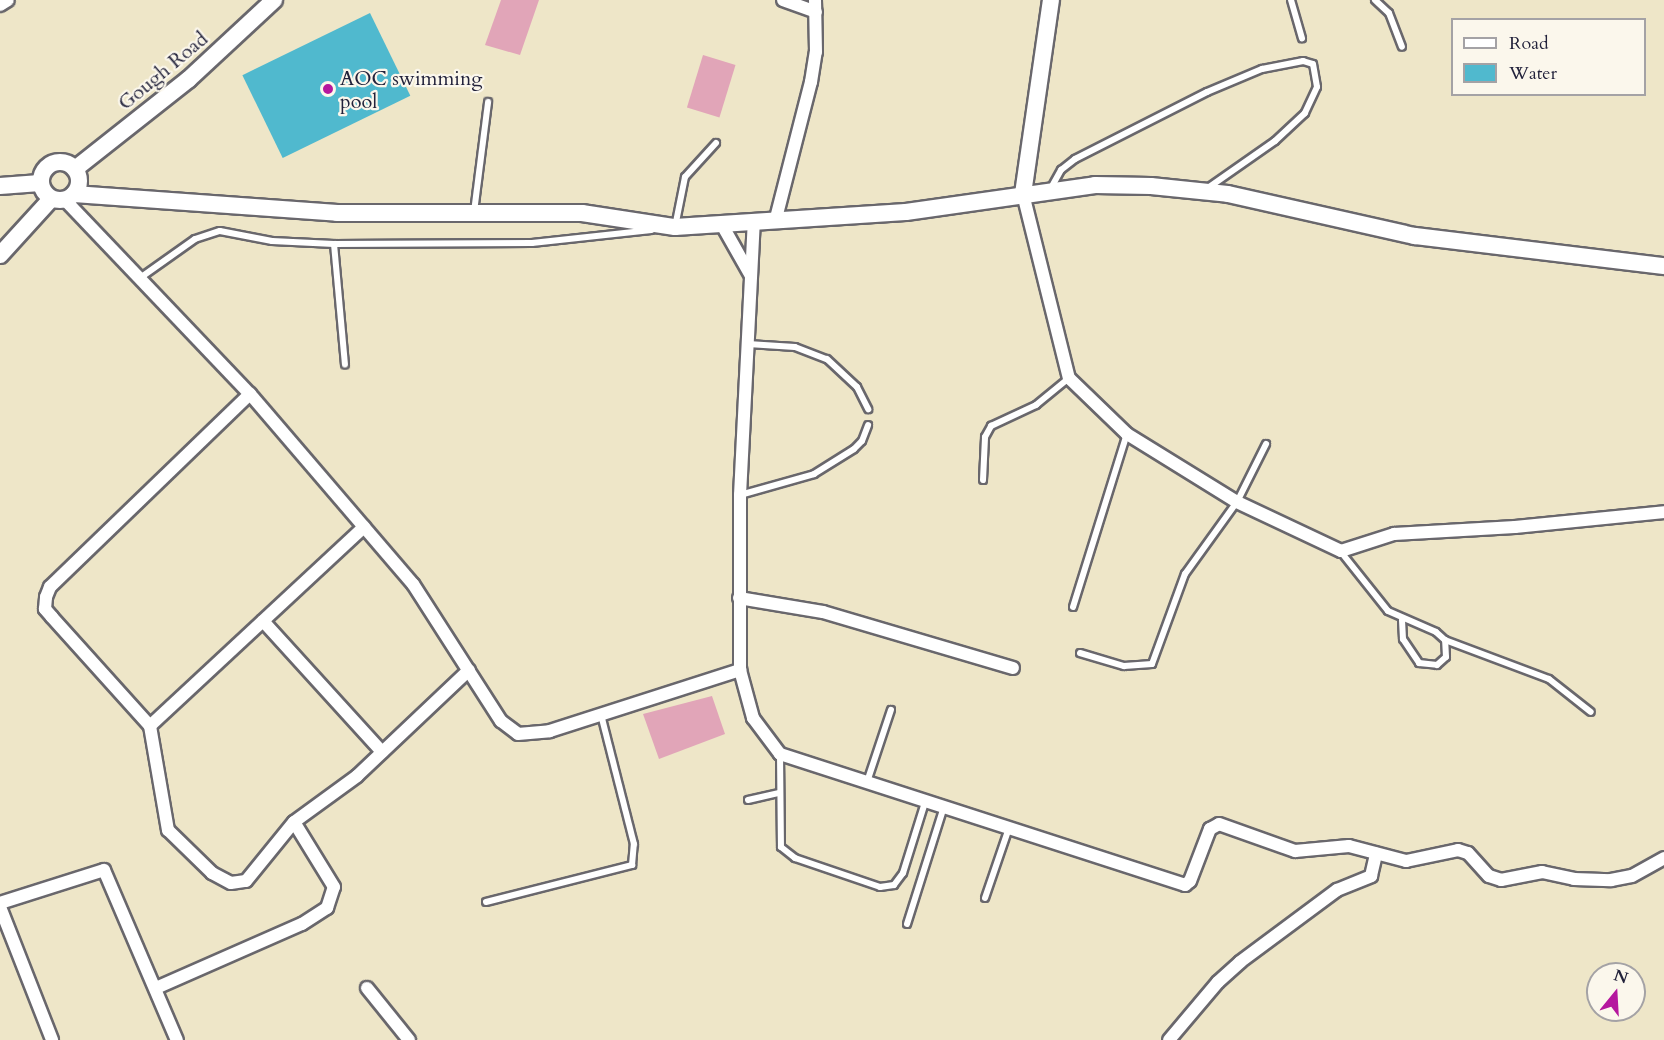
<!DOCTYPE html>
<html>
<head>
<meta charset="utf-8">
<style>
	body { margin:0 }
	#map { position:relative; width:1664px; height:1040px; overflow:hidden; background:#eee6c8; font-family:Cardo,serif }
	div>[style] { position:absolute }
	.water>* { inset:0; background:#50b9ce; transform-origin:0 0 }
	.building>* { inset:0; background:#e1a5b8; transform-origin:0 0 }
	.roads { filter:drop-shadow(2px 0 #69676c) drop-shadow(-2px 0 #69676c) drop-shadow(0 2px #69676c) drop-shadow(0 -2px #69676c) }
	.lane>* { height:6px; margin:-3px; padding:0 3px; transform-origin:3px; border-radius:3px; background:#fff }
	.street>* { height:12px; margin:-6px; padding:0 6px; transform-origin:6px; border-radius:6px; background:#fff }
	.secondary>* { height:16px; margin:-8px; padding:0 8px; transform-origin:8px; border-radius:8px; background:#fff }
	.secondary>.ring { margin:-8px; padding:0; box-sizing:content-box; background:none; border:16px solid #fff; border-radius:50% }
	.dots>* { width:16px; height:16px; translate:-50% -50%; box-sizing:border-box; border:3px solid #fbf7ec; border-radius:50% }
	span { translate:-50% -50%; white-space:nowrap; text-align:center; line-height:1.15; -webkit-text-stroke:4.5px #fbf7ec; paint-order:stroke }
	.street-label { font-size:20px; color:#22223b }
	.poi-label { font-size:20px; color:#22223b }
	.left { translate:0 -50%; text-align:left }
	.legend { position:absolute; left:1451px; top:18px; width:195px; height:78px; box-sizing:border-box; background:#fbf7ec; border:2px solid #a4a2a5; margin:0; padding:8px 10px; list-style:none; font-size:18px; color:#22223b }
	.legend li { display:flex; align-items:center; gap:12px; height:30px }
	.legend b { width:30px; border:2px solid #a4a2a5 }
	.north { position:absolute; left:1586px; top:962px; width:60px; height:60px; box-sizing:border-box; background:#fbf7ec; border:2px solid #a4a2a5; border-radius:50%; rotate:18deg; font-size:16px; font-weight:700; line-height:24px; text-align:center; color:#22223b }
	.north::after { content:''; display:block; margin:auto; width:21px; height:27px; background:#b5179e; clip-path:polygon(50% 0,100% 100%,50% 72%,0 100%) }
</style>
</head>
<body>
<div id="map">
	<div class="water">
		<i style="left:370px;top:13px;width:92px;height:142px;rotate:64deg"></i>
	</div>
	<div class="building">
		<i style="clip-path:polygon(501px 0,539px 0,520px 55px,485px 45px)"></i>
		<i style="left:703px;top:55px;width:34px;height:55px;rotate:17deg"></i>
		<i style="clip-path:polygon(712px 696px,725px 734px,659px 759px,643px 714px)"></i>
	</div>
	<div class="roads">
		<div class="lane">
			<i style="left:1291px;top:0;width:40px;rotate:74deg"></i>
			<i style="left:1375px;top:0;width:19px;rotate:43deg"></i>
			<i style="left:1389px;top:13px;width:36px;rotate:69deg"></i>
			<i style="left:1051px;top:188px;width:21px;rotate:-61deg"></i>
			<i style="left:1061px;top:170px;width:18px;rotate:-38deg"></i>
			<i style="left:1075px;top:159px;width:148px;rotate:-26.9deg"></i>
			<i style="left:1207px;top:92px;width:60px;rotate:-22.7deg"></i>
			<i style="left:1262px;top:69px;width:42px;rotate:-11deg"></i>
			<i style="left:1303px;top:61px;width:10px;rotate:17deg"></i>
			<i style="left:1313px;top:64px;width:23px;rotate:80deg"></i>
			<i style="left:1317px;top:87px;width:29px;rotate:115deg"></i>
			<i style="left:1305px;top:113px;width:41px;rotate:137deg"></i>
			<i style="left:1275px;top:141px;width:82px;rotate:145deg"></i>
			<i style="left:474px;top:212px;width:111px;rotate:-82.7deg"></i>
			<i style="left:675px;top:227px;width:51px;rotate:-78.7deg"></i>
			<i style="left:685px;top:177px;width:46px;rotate:-47.6deg"></i>
			<i style="left:334px;top:244px;width:121px;rotate:84.8deg"></i>
			<i style="left:140px;top:278px;width:67px;rotate:-35.3deg"></i>
			<i style="left:195px;top:239px;width:26px;rotate:-18deg"></i>
			<i style="left:220px;top:231px;width:53px;rotate:10.9deg"></i>
			<i style="left:272px;top:241px;width:62px;rotate:2.8deg"></i>
			<i style="left:334px;top:244px;width:198px;rotate:-0.3deg"></i>
			<i style="left:532px;top:243px;width:120px;rotate:-6.2deg"></i>
			<i style="left:748px;top:344px;width:47px;rotate:3.7deg"></i>
			<i style="left:795px;top:347px;width:34px;rotate:21deg"></i>
			<i style="left:827px;top:359px;width:41px;rotate:43deg"></i>
			<i style="left:857px;top:387px;width:25px;rotate:63deg"></i>
			<i style="left:983px;top:480px;width:43px;rotate:-87.3deg"></i>
			<i style="left:985px;top:437px;width:13px;rotate:-61deg"></i>
			<i style="left:991px;top:426px;width:50px;rotate:-25deg"></i>
			<i style="left:1036px;top:405px;width:43px;rotate:-39.3deg"></i>
			<i style="left:740px;top:495px;width:77px;rotate:-15.8deg"></i>
			<i style="left:814px;top:474px;width:47px;rotate:-32deg"></i>
			<i style="left:854px;top:449px;width:11px;rotate:-45deg"></i>
			<i style="left:862px;top:441px;width:17px;rotate:-69deg"></i>
			<i style="left:1341px;top:552px;width:75px;rotate:51.5deg"></i>
			<i style="left:1388px;top:611px;width:52px;rotate:23.6deg"></i>
			<i style="left:1436px;top:632px;width:12px;rotate:42deg"></i>
			<i style="left:1445px;top:640px;width:111px;rotate:20.6deg"></i>
			<i style="left:1549px;top:679px;width:53px;rotate:38.2deg"></i>
			<i style="left:1073px;top:607px;width:181px;rotate:-72.7deg"></i>
			<i style="left:1402px;top:620px;width:19px;rotate:87deg"></i>
			<i style="left:1403px;top:639px;width:29px;rotate:56deg"></i>
			<i style="left:1419px;top:663px;width:18px;rotate:6deg"></i>
			<i style="left:1437px;top:665px;width:12px;rotate:-42deg"></i>
			<i style="left:1446px;top:657px;width:17px;rotate:-93deg"></i>
			<i style="left:1080px;top:653px;width:46px;rotate:16.5deg"></i>
			<i style="left:1124px;top:666px;width:28px;rotate:-4deg"></i>
			<i style="left:1152px;top:664px;width:96px;rotate:-69.9deg"></i>
			<i style="left:1185px;top:574px;width:89px;rotate:-54.2deg"></i>
			<i style="left:1237px;top:502px;width:65px;rotate:-63.4deg"></i>
			<i style="left:780px;top:754px;width:93px;rotate:89.4deg"></i>
			<i style="left:781px;top:847px;width:18px;rotate:38deg"></i>
			<i style="left:795px;top:858px;width:90px;rotate:18.8deg"></i>
			<i style="left:880px;top:887px;width:14px;rotate:-8deg"></i>
			<i style="left:894px;top:885px;width:15px;rotate:-53deg"></i>
			<i style="left:903px;top:873px;width:77px;rotate:-72.7deg"></i>
			<i style="left:867px;top:782px;width:76px;rotate:-71.6deg"></i>
			<i style="left:748px;top:800px;width:32px;rotate:-13deg"></i>
			<i style="left:985px;top:898px;width:74px;rotate:-71.1deg"></i>
			<i style="left:486px;top:902px;width:151px;rotate:-14.2deg"></i>
			<i style="left:632px;top:865px;width:21px;rotate:-85deg"></i>
			<i style="left:634px;top:844px;width:133px;rotate:-104.3deg"></i>
			<i style="left:907px;top:924px;width:123px;rotate:-72.5deg"></i>
		</div>
		<div class="street">
			<i style="left:783px;top:0;width:35px;rotate:20deg"></i>
			<i style="left:0;top:5px;width:9px;rotate:-32deg"></i>
			<i style="left:1023px;top:194px;width:190px;rotate:76deg"></i>
			<i style="left:1069px;top:378px;width:81px;rotate:44deg"></i>
			<i style="left:1127px;top:434px;width:129px;rotate:31.7deg"></i>
			<i style="left:1237px;top:502px;width:115px;rotate:25.2deg"></i>
			<i style="left:1341px;top:551px;width:56px;rotate:-17.8deg"></i>
			<i style="left:1394px;top:534px;width:121px;rotate:-3.3deg"></i>
			<i style="left:1515px;top:527px;width:150px;rotate:-5.7deg"></i>
			<i style="left:65px;top:200px;width:268px;rotate:46.4deg"></i>
			<i style="left:250px;top:394px;width:250px;rotate:49.4deg"></i>
			<i style="left:413px;top:584px;width:163px;rotate:57.3deg"></i>
			<i style="left:501px;top:721px;width:21px;rotate:37deg"></i>
			<i style="left:518px;top:734px;width:32px;rotate:-5deg"></i>
			<i style="left:550px;top:731px;width:200px;rotate:-17.8deg"></i>
			<i style="left:740px;top:670px;width:175px;rotate:-90deg"></i>
			<i style="left:740px;top:495px;width:272px;rotate:-87.1deg"></i>
			<i style="left:775px;top:222px;width:145px;rotate:-75.6deg"></i>
			<i style="left:811px;top:82px;width:30px;rotate:-81deg"></i>
			<i style="left:816px;top:52px;width:52px;rotate:-91.1deg"></i>
			<i style="left:721px;top:223px;width:61px;rotate:60.5deg"></i>
			<i style="left:364px;top:527px;width:292px;rotate:137.1deg"></i>
			<i style="left:150px;top:726px;width:106px;rotate:80.2deg"></i>
			<i style="left:168px;top:830px;width:62px;rotate:44.3deg"></i>
			<i style="left:212px;top:873px;width:21px;rotate:28deg"></i>
			<i style="left:231px;top:883px;width:15px;rotate:-8deg"></i>
			<i style="left:246px;top:881px;width:76px;rotate:-50.9deg"></i>
			<i style="left:294px;top:822px;width:78px;rotate:-36.1deg"></i>
			<i style="left:357px;top:776px;width:154px;rotate:-43.4deg"></i>
			<i style="left:739px;top:598px;width:85px;rotate:9.5deg"></i>
			<i style="left:823px;top:612px;width:198px;rotate:16.4deg"></i>
			<i style="left:263px;top:621px;width:177px;rotate:47.7deg"></i>
			<i style="left:740px;top:670px;width:50px;rotate:74.8deg"></i>
			<i style="left:753px;top:718px;width:45px;rotate:53.1deg"></i>
			<i style="left:780px;top:754px;width:426px;rotate:17.9deg"></i>
			<i style="left:1185px;top:885px;width:6px;rotate:-39deg"></i>
			<i style="left:1190px;top:881px;width:56px;rotate:-69deg"></i>
			<i style="left:1210px;top:829px;width:10px;rotate:-29deg"></i>
			<i style="left:1219px;top:824px;width:81px;rotate:19.6deg"></i>
			<i style="left:1295px;top:851px;width:54px;rotate:-5.3deg"></i>
			<i style="left:1349px;top:846px;width:59px;rotate:14.7deg"></i>
			<i style="left:1406px;top:861px;width:53px;rotate:-11.9deg"></i>
			<i style="left:1458px;top:850px;width:10px;rotate:17deg"></i>
			<i style="left:1468px;top:853px;width:31px;rotate:48deg"></i>
			<i style="left:1489px;top:876px;width:13px;rotate:18deg"></i>
			<i style="left:1501px;top:880px;width:42px;rotate:-11deg"></i>
			<i style="left:1542px;top:872px;width:33px;rotate:12deg"></i>
			<i style="left:1574px;top:879px;width:37px;rotate:2deg"></i>
			<i style="left:1611px;top:880px;width:21px;rotate:-11deg"></i>
			<i style="left:1632px;top:876px;width:37px;rotate:-29deg"></i>
			<i style="left:150px;top:726px;width:147px;rotate:-132deg"></i>
			<i style="left:52px;top:617px;width:11px;rotate:-131deg"></i>
			<i style="left:45px;top:609px;width:12px;rotate:-85deg"></i>
			<i style="left:46px;top:597px;width:11px;rotate:-68deg"></i>
			<i style="left:50px;top:587px;width:278px;rotate:-44deg"></i>
			<i style="left:0;top:903px;width:109px;rotate:-17.6deg"></i>
			<i style="left:104px;top:870px;width:185px;rotate:66.8deg"></i>
			<i style="left:0;top:907px;width:143px;rotate:68.6deg"></i>
			<i style="left:156px;top:988px;width:159px;rotate:-23.7deg"></i>
			<i style="left:302px;top:924px;width:30px;rotate:-33deg"></i>
			<i style="left:327px;top:908px;width:22px;rotate:-72deg"></i>
			<i style="left:334px;top:887px;width:76px;rotate:-121.6deg"></i>
			<i style="left:367px;top:988px;width:67px;rotate:51.1deg"></i>
			<i style="left:1169px;top:1040px;width:76px;rotate:-49.8deg"></i>
			<i style="left:1218px;top:982px;width:30px;rotate:-42deg"></i>
			<i style="left:1240px;top:962px;width:121px;rotate:-36.6deg"></i>
			<i style="left:1337px;top:890px;width:37px;rotate:-22deg"></i>
			<i style="left:1371px;top:876px;width:23px;rotate:-77deg"></i>
		</div>
		<div class="secondary">
			<i class="ring" style="left:41px;top:162px;width:22px;height:22px"></i>
			<i style="left:75px;top:169px;width:145px;rotate:-38.3deg"></i>
			<i style="left:189px;top:79px;width:116px;rotate:-42.9deg"></i>
			<i style="left:0;top:186px;width:40px;rotate:-4.3deg"></i>
			<i style="left:74px;top:194px;width:264px;rotate:4.1deg"></i>
			<i style="left:337px;top:213px;width:245px"></i>
			<i style="left:582px;top:213px;width:94px;rotate:8.6deg"></i>
			<i style="left:675px;top:227px;width:231px;rotate:-3.7deg"></i>
			<i style="left:906px;top:212px;width:191px;rotate:-8.1deg"></i>
			<i style="left:1095px;top:185px;width:56px;rotate:1deg"></i>
			<i style="left:1151px;top:186px;width:77px;rotate:5.9deg"></i>
			<i style="left:1228px;top:194px;width:192px;rotate:12.7deg"></i>
			<i style="left:1415px;top:236px;width:251px;rotate:6.9deg"></i>
			<i style="left:1023px;top:194px;width:196px;rotate:-81.8deg"></i>
			<i style="left:0;top:255px;width:76px;rotate:-47.7deg"></i>
		</div>
	</div>
	<div class="dots">
		<i style="left:328px;top:89px;background:#b5179e"></i>
	</div>
	<div class="street-label">
		<span style="left:163px;top:71px;rotate:-40deg">Gough Road</span>
	</div>
	<div class="poi-label">
		<span class="left" style="left:340px;top:90px">AOC swimming<br>pool</span>
	</div>
	<ul class="legend">
	<li><b style="height:8px;background:#fff"></b>Road</li>
	<li><b style="height:16px;background:#50b9ce"></b>Water</li>
	</ul>
	<div class="north">N</div>
</div>
</body>
</html>
